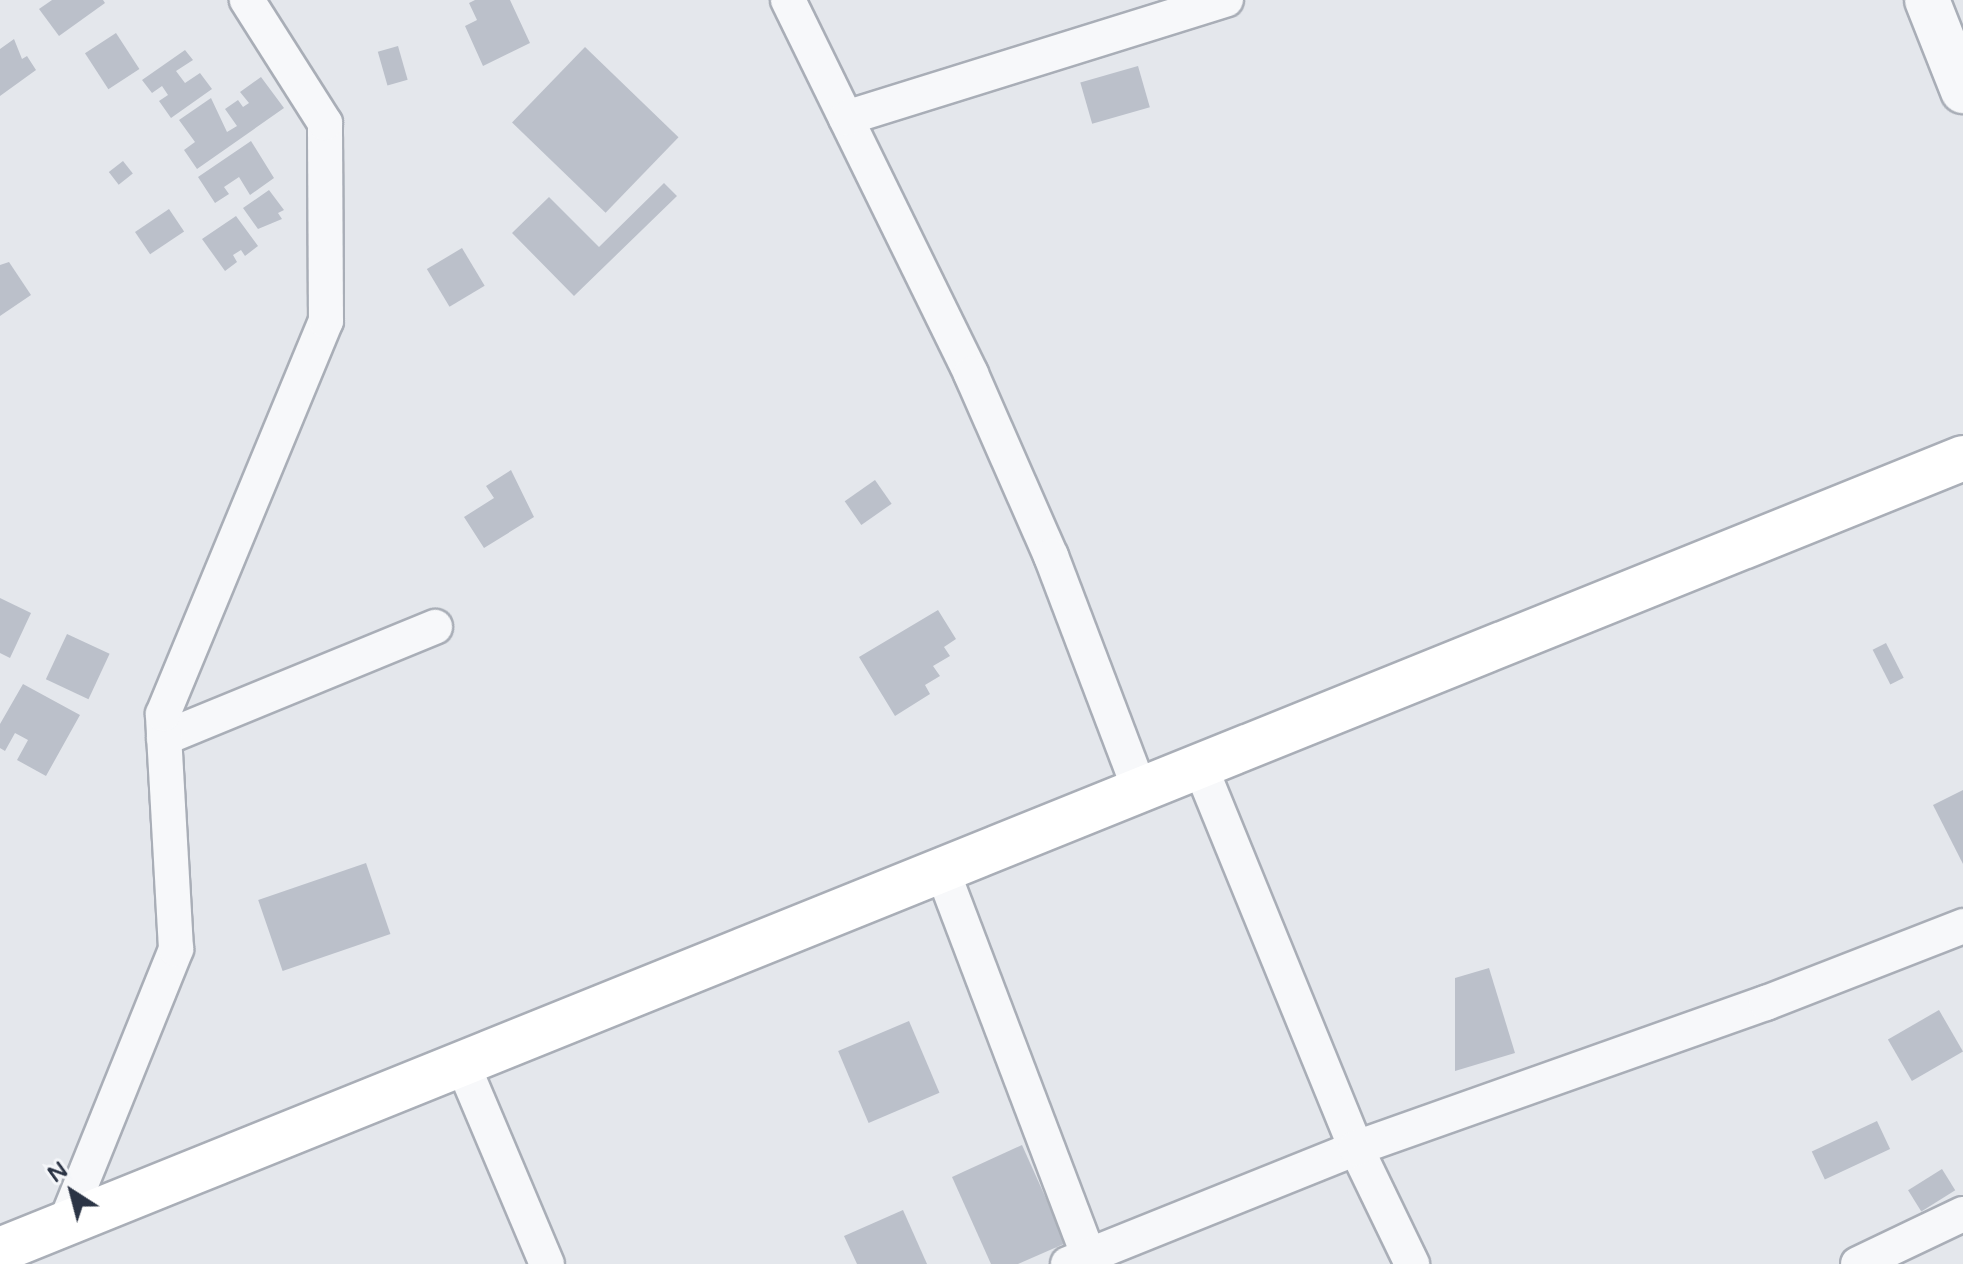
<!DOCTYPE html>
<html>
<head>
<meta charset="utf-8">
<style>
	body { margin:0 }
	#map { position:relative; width:1963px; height:1264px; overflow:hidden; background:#e4e7ec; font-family:"Varela Round",sans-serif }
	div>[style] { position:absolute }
	.building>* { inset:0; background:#bbc0ca; transform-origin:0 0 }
	.roads { filter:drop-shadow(2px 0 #a9aeb7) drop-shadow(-2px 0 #a9aeb7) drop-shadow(0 2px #a9aeb7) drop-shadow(0 -2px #a9aeb7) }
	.minor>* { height:34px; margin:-17px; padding:0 17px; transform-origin:17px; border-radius:17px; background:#f7f8fa }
	.tertiary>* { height:44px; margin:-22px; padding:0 22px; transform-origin:22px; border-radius:22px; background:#f7f8fa }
	.primary>* { height:44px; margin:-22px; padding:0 22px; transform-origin:22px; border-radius:22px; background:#fff }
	span { translate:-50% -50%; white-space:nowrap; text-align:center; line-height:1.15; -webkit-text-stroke:7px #f4f6f9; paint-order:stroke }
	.north { position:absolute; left:32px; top:1152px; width:80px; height:80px; -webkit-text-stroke:6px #f4f6f9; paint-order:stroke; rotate:324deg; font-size:22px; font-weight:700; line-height:32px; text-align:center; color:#2b3445 }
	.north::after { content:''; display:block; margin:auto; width:28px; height:36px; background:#2b3445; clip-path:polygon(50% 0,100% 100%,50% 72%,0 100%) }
</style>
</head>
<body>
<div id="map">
	<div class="building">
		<i style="clip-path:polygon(52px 0,103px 0,105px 3px,59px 36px,39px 9px)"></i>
		<i style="clip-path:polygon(475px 0,510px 0,530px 43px,483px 66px,465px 26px,477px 20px,469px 3px)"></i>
		<i style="left:116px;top:33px;width:43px;height:37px;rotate:57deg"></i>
		<i style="clip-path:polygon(14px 39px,22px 59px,27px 56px,36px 70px,0 96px,0 49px)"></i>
		<i style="left:398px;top:46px;width:35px;height:21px;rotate:74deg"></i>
		<i style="left:585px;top:47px;width:130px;height:105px;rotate:44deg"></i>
		<i style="clip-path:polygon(185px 50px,193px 60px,176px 71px,185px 83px,200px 73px,212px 89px,171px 118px,159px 101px,168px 95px,162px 86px,152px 93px,142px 80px)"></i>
		<i style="left:1138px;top:66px;width:43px;height:60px;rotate:74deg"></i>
		<i style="clip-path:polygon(261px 77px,284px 108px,197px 169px,184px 150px,195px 142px,179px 120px,211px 98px,227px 132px,237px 126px,225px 109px,238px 100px,243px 107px,249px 103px,240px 92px)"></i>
		<i style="clip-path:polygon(251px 141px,274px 178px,250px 195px,239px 177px,224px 187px,229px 194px,215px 203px,198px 177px)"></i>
		<i style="left:123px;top:161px;width:16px;height:18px;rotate:52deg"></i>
		<i style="clip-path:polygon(664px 183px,677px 196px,574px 296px,512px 233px,549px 197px,599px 247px)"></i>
		<i style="clip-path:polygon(269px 190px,284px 210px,278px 213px,282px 219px,258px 229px,243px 208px)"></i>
		<i style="left:169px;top:209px;width:27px;height:41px;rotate:56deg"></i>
		<i style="clip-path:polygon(236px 216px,258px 246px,245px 256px,241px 250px,233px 255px,237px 262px,225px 271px,202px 239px)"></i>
		<i style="left:462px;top:248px;width:44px;height:41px;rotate:59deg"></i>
		<i style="clip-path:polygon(9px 262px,31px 295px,0 316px,0 265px)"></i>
		<i style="clip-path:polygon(511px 470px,534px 517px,484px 548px,464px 517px,494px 498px,486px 486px)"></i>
		<i style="left:875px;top:480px;width:29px;height:37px;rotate:55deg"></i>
		<i style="clip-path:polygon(0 598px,31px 613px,10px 658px,0 653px)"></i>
		<i style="clip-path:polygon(938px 610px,956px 639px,944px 647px,950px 656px,933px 666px,940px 676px,925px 685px,930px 694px,895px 716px,859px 657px)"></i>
		<i style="left:67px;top:634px;width:47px;height:50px;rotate:25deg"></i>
		<i style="left:1886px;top:643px;width:39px;height:15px;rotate:63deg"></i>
		<i style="clip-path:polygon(23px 684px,80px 715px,46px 776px,17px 760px,28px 740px,15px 733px,5px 751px,0 748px,0 724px)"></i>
		<i style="clip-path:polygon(1963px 790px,1963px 864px,1933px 805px)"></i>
		<i style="left:366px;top:863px;width:75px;height:114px;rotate:71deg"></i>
		<i style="clip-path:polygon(1489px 968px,1515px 1053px,1455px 1071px,1455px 978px)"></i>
		<i style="left:1939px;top:1010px;width:48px;height:59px;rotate:60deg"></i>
		<i style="left:909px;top:1021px;width:78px;height:77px;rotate:67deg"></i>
		<i style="left:1877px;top:1121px;width:31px;height:72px;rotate:65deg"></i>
		<i style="clip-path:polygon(1022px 1145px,1066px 1243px,1018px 1264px,991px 1264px,952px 1177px)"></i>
		<i style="left:1942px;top:1169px;width:25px;height:40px;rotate:58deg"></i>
		<i style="clip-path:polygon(903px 1210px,927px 1264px,857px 1264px,844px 1236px)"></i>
	</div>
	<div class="roads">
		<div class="minor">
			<i style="left:788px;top:0;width:416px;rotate:63.9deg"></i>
			<i style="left:971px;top:374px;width:199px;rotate:66.3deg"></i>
			<i style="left:1051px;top:556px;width:250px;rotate:69.2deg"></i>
			<i style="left:846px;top:118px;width:398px;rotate:-17.3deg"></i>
			<i style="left:164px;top:738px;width:293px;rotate:-22.3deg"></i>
			<i style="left:1200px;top:766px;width:413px;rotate:67.8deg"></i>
			<i style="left:1356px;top:1148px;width:129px;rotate:64.2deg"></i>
			<i style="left:942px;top:870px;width:422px;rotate:69.2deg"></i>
			<i style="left:462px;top:1063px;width:218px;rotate:67.1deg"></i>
			<i style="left:65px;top:1224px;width:297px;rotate:-68deg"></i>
			<i style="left:176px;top:949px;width:235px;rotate:-93.2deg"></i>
			<i style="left:163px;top:714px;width:425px;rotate:-67.5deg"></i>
			<i style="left:326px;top:321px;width:198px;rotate:-90.3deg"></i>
			<i style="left:325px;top:123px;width:146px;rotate:-122.4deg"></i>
			<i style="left:1068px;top:1264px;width:310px;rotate:-21.9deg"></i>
			<i style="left:1356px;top:1148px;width:435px;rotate:-19.5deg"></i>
			<i style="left:1766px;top:1003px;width:212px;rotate:-21.3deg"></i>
			<i style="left:1858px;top:1264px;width:116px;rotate:-25.5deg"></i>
		</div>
		<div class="tertiary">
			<i style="left:1927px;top:0;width:98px;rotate:68.4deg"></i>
		</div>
		<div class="primary">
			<i style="left:0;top:1250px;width:2117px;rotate:-21.97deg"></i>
		</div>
	</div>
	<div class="north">N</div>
</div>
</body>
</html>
